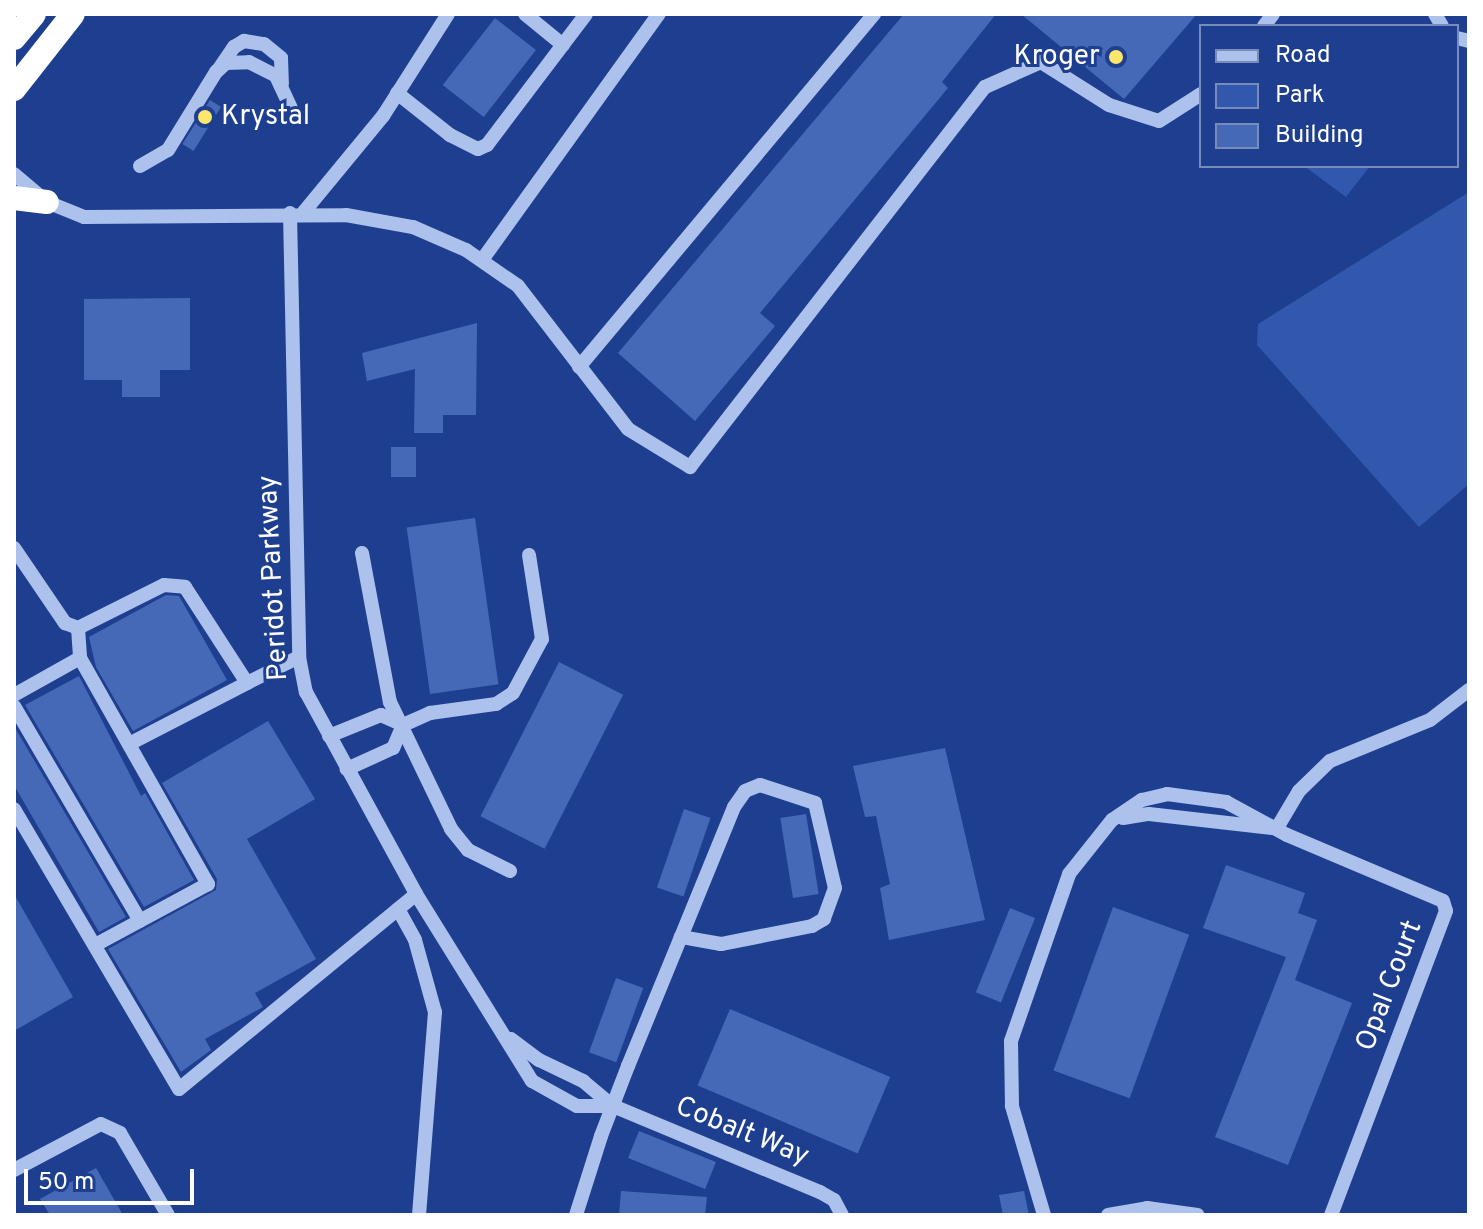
<!DOCTYPE html>
<html>
<head>
<meta charset="utf-8">
<style>
	body { margin:0 }
	#map { position:relative; width:1483px; height:1229px; overflow:hidden; background:#1e3f90; font-family:Overpass,sans-serif }
	div>[style] { position:absolute }
	.green>* { inset:0; background:#3158ad }
	.building>* { inset:0; background:#4669b7; transform-origin:0 0 }
	.minor>* { height:14px; margin:-7px; padding:0 7px; transform-origin:7px; border-radius:7px; background:#adc1ed }
	.highway>* { height:24px; margin:-12px; padding:0 12px; transform-origin:12px; border-radius:12px; background:#fff }
	.dots>* { width:22px; height:22px; translate:-50% -50%; box-sizing:border-box; border:4px solid #1e3f90; border-radius:50% }
	span { translate:-50% -50%; white-space:nowrap; text-align:center; line-height:1.15; -webkit-text-stroke:6px #1e3f90; paint-order:stroke }
	.poi-label { font-size:28px; color:#fff }
	.right { translate:-100% -50%; text-align:right }
	.left { translate:0 -50%; text-align:left }
	.street-label { font-size:28px; color:#fff }
	.frame { position:absolute; inset:0; border:16px solid #fff; pointer-events:none }
	.legend { position:absolute; left:1199px; top:24px; width:260px; height:144px; box-sizing:border-box; background:#1e3f90; border:2px solid #788cbc; margin:0; padding:10px 14px; list-style:none; font-size:24px; color:#fff }
	.legend li { display:flex; align-items:center; gap:16px; height:40px }
	.legend b { width:40px; border:2px solid #788cbc }
	.scale { position:absolute; left:24px; top:1169px; width:170px; height:36px; box-sizing:border-box; border:4px solid #fff; border-top:0; padding-left:10px; font-size:24px; line-height:28px; white-space:nowrap; color:#fff; -webkit-text-stroke:6px #1e3f90; paint-order:stroke }
</style>
</head>
<body>
<div id="map">
	<div class="green">
		<i style="clip-path:polygon(1304px 166px,1370px 166px,1346px 197px)"></i>
		<i style="clip-path:polygon(1469px 192px,1469px 484px,1419px 527px,1257px 345px,1258px 324px)"></i>
	</div>
	<div class="building">
		<i style="clip-path:polygon(904px 14px,996px 14px,942px 82px,948px 88px,760px 313px,775px 326px,695px 421px,618px 353px)"></i>
		<i style="clip-path:polygon(1021px 14px,1197px 14px,1124px 99px)"></i>
		<i style="left:495px;top:18px;width:52px;height:85px;rotate:38deg"></i>
		<i style="left:210px;top:100px;width:13px;height:52px;rotate:32deg"></i>
		<i style="clip-path:polygon(190px 298px,190px 370px,160px 370px,160px 397px,122px 397px,122px 380px,84px 380px,84px 299px)"></i>
		<i style="clip-path:polygon(477px 323px,476px 415px,443px 415px,443px 433px,414px 433px,415px 369px,367px 381px,362px 353px)"></i>
		<i style="left:391px;top:447px;width:25px;height:30px"></i>
		<i style="left:475px;top:518px;width:168px;height:69px;rotate:82deg"></i>
		<i style="clip-path:polygon(166px 595px,179px 596px,227px 680px,133px 731px,96px 667px,89px 637px)"></i>
		<i style="left:559px;top:662px;width:72px;height:173px;rotate:27deg"></i>
		<i style="clip-path:polygon(79px 676px,141px 796px,145px 793px,194px 880px,144px 907px,25px 705px)"></i>
		<i style="clip-path:polygon(268px 721px,315px 799px,247px 839px,316px 959px,255px 993px,263px 1007px,205px 1039px,211px 1050px,181px 1072px,108px 949px,216px 890px,217px 879px,162px 783px)"></i>
		<i style="clip-path:polygon(14px 726px,126px 917px,99px 932px,14px 785px)"></i>
		<i style="clip-path:polygon(945px 748px,985px 920px,889px 940px,880px 888px,890px 884px,876px 816px,865px 817px,853px 766px)"></i>
		<i style="left:684px;top:809px;width:28px;height:83px;rotate:19deg"></i>
		<i style="left:806px;top:814px;width:81px;height:26px;rotate:81deg"></i>
		<i style="clip-path:polygon(1226px 865px,1305px 893px,1298px 913px,1317px 920px,1295px 980px,1352px 1003px,1288px 1165px,1215px 1137px,1286px 957px,1203px 928px)"></i>
		<i style="clip-path:polygon(14px 894px,73px 997px,14px 1031px)"></i>
		<i style="left:1113px;top:907px;width:81px;height:174px;rotate:20deg"></i>
		<i style="left:1010px;top:908px;width:27px;height:91px;rotate:22deg"></i>
		<i style="left:616px;top:978px;width:29px;height:79px;rotate:20deg"></i>
		<i style="left:730px;top:1009px;width:174px;height:83px;rotate:23deg"></i>
		<i style="left:639px;top:1131px;width:83px;height:29px;rotate:22deg"></i>
		<i style="clip-path:polygon(96px 1168px,123px 1215px,50px 1215px,40px 1199px)"></i>
		<i style="clip-path:polygon(621px 1191px,707px 1197px,705px 1215px,619px 1215px)"></i>
		<i style="clip-path:polygon(1024px 1191px,1029px 1215px,1003px 1215px,999px 1195px)"></i>
	</div>
	<div class="minor">
		<i style="left:525px;top:14px;width:49px;rotate:39.2deg"></i>
		<i style="left:1435px;top:14px;width:14px;rotate:60deg"></i>
		<i style="left:1264px;top:26px;width:15px;rotate:-53deg"></i>
		<i style="left:1457px;top:38px;width:12px;rotate:14deg"></i>
		<i style="left:219px;top:69px;width:27px;rotate:-56deg"></i>
		<i style="left:234px;top:47px;width:12px;rotate:-31deg"></i>
		<i style="left:244px;top:41px;width:20px;rotate:9deg"></i>
		<i style="left:264px;top:44px;width:22px;rotate:39deg"></i>
		<i style="left:281px;top:58px;width:26px;rotate:88deg"></i>
		<i style="left:397px;top:93px;width:68px;rotate:38.4deg"></i>
		<i style="left:450px;top:135px;width:31px;rotate:27deg"></i>
		<i style="left:478px;top:149px;width:10px;rotate:-24deg"></i>
		<i style="left:487px;top:145px;width:164px;rotate:-52.9deg"></i>
		<i style="left:140px;top:166px;width:32px;rotate:-30deg"></i>
		<i style="left:168px;top:150px;width:92px;rotate:-58.4deg"></i>
		<i style="left:216px;top:72px;width:13px;rotate:-42deg"></i>
		<i style="left:226px;top:63px;width:23px;rotate:-2deg"></i>
		<i style="left:249px;top:62px;width:30px;rotate:27deg"></i>
		<i style="left:276px;top:76px;width:35px;rotate:65deg"></i>
		<i style="left:14px;top:174px;width:43px;rotate:40.3deg"></i>
		<i style="left:47px;top:202px;width:40px;rotate:22deg"></i>
		<i style="left:84px;top:217px;width:262px;rotate:-0.4deg"></i>
		<i style="left:346px;top:215px;width:68px;rotate:10.2deg"></i>
		<i style="left:413px;top:227px;width:58px;rotate:23.5deg"></i>
		<i style="left:466px;top:250px;width:63px;rotate:34.7deg"></i>
		<i style="left:518px;top:286px;width:180px;rotate:52.4deg"></i>
		<i style="left:628px;top:429px;width:73px;rotate:31.5deg"></i>
		<i style="left:690px;top:467px;width:481px;rotate:-52.2deg"></i>
		<i style="left:985px;top:87px;width:61px;rotate:-24.1deg"></i>
		<i style="left:1041px;top:62px;width:80px;rotate:32.3deg"></i>
		<i style="left:1109px;top:105px;width:52px;rotate:17.7deg"></i>
		<i style="left:1159px;top:121px;width:50px;rotate:-32.7deg"></i>
		<i style="left:290px;top:213px;width:444px;rotate:88.8deg"></i>
		<i style="left:299px;top:657px;width:36px;rotate:79deg"></i>
		<i style="left:306px;top:692px;width:230px;rotate:61.4deg"></i>
		<i style="left:416px;top:894px;width:220px;rotate:58.2deg"></i>
		<i style="left:532px;top:1081px;width:51px;rotate:29.1deg"></i>
		<i style="left:577px;top:1106px;width:36px"></i>
		<i style="left:303px;top:213px;width:126px;rotate:-50.5deg"></i>
		<i style="left:383px;top:116px;width:121px;rotate:-57.5deg"></i>
		<i style="left:482px;top:260px;width:303px;rotate:-54.3deg"></i>
		<i style="left:579px;top:367px;width:460px;rotate:-50.1deg"></i>
		<i style="left:14px;top:548px;width:91px;rotate:55.8deg"></i>
		<i style="left:65px;top:623px;width:14px;rotate:21deg"></i>
		<i style="left:78px;top:628px;width:96px;rotate:-26.6deg"></i>
		<i style="left:164px;top:585px;width:21px;rotate:5deg"></i>
		<i style="left:185px;top:587px;width:114px;rotate:57.1deg"></i>
		<i style="left:247px;top:683px;width:58px;rotate:-26.6deg"></i>
		<i style="left:362px;top:553px;width:152px;rotate:79.4deg"></i>
		<i style="left:390px;top:702px;width:141px;rotate:64.3deg"></i>
		<i style="left:451px;top:829px;width:27px;rotate:51deg"></i>
		<i style="left:468px;top:850px;width:47px;rotate:26.6deg"></i>
		<i style="left:78px;top:628px;width:30px;rotate:86deg"></i>
		<i style="left:14px;top:695px;width:76px;rotate:-29.3deg"></i>
		<i style="left:80px;top:658px;width:260px;rotate:60.5deg"></i>
		<i style="left:208px;top:884px;width:128px;rotate:151.6deg"></i>
		<i style="left:14px;top:706px;width:249px;rotate:59.6deg"></i>
		<i style="left:403px;top:725px;width:30px;rotate:-24deg"></i>
		<i style="left:430px;top:713px;width:67px;rotate:-7.8deg"></i>
		<i style="left:496px;top:704px;width:20px;rotate:-33deg"></i>
		<i style="left:513px;top:693px;width:61px;rotate:-61.8deg"></i>
		<i style="left:542px;top:639px;width:85px;rotate:-98.8deg"></i>
		<i style="left:329px;top:736px;width:56px;rotate:-22deg"></i>
		<i style="left:381px;top:715px;width:24px;rotate:24deg"></i>
		<i style="left:403px;top:725px;width:25px;rotate:113deg"></i>
		<i style="left:393px;top:748px;width:51px;rotate:155.5deg"></i>
		<i style="left:129px;top:744px;width:133px;rotate:-27.3deg"></i>
		<i style="left:14px;top:809px;width:325px;rotate:59.5deg"></i>
		<i style="left:179px;top:1089px;width:307px;rotate:-39.4deg"></i>
		<i style="left:1123px;top:818px;width:26px;rotate:-9deg"></i>
		<i style="left:1149px;top:814px;width:124px;rotate:6.5deg"></i>
		<i style="left:1277px;top:828px;width:43px;rotate:-59.3deg"></i>
		<i style="left:1299px;top:791px;width:43px;rotate:-44.1deg"></i>
		<i style="left:1330px;top:761px;width:108px;rotate:-22.3deg"></i>
		<i style="left:1430px;top:720px;width:49px;rotate:-37.6deg"></i>
		<i style="left:398px;top:909px;width:35px;rotate:61deg"></i>
		<i style="left:415px;top:940px;width:75px;rotate:74.5deg"></i>
		<i style="left:435px;top:1012px;width:204px;rotate:94.5deg"></i>
		<i style="left:511px;top:1039px;width:35px;rotate:37deg"></i>
		<i style="left:539px;top:1060px;width:49px;rotate:25.5deg"></i>
		<i style="left:583px;top:1081px;width:39px;rotate:40deg"></i>
		<i style="left:613px;top:1106px;width:224px;rotate:22.6deg"></i>
		<i style="left:820px;top:1192px;width:16px;rotate:30deg"></i>
		<i style="left:834px;top:1200px;width:17px;rotate:62deg"></i>
		<i style="left:14px;top:1170px;width:98px;rotate:-27.9deg"></i>
		<i style="left:101px;top:1124px;width:21px;rotate:25deg"></i>
		<i style="left:120px;top:1133px;width:95px;rotate:59.7deg"></i>
		<i style="left:576px;top:1215px;width:83px;rotate:-72.4deg"></i>
		<i style="left:601px;top:1136px;width:75px;rotate:-68.9deg"></i>
		<i style="left:628px;top:1066px;width:139px;rotate:-67.7deg"></i>
		<i style="left:681px;top:937px;width:140px;rotate:-67.8deg"></i>
		<i style="left:734px;top:807px;width:19px;rotate:-55deg"></i>
		<i style="left:745px;top:791px;width:16px;rotate:-22deg"></i>
		<i style="left:760px;top:785px;width:58px;rotate:18.1deg"></i>
		<i style="left:815px;top:803px;width:87px;rotate:76.8deg"></i>
		<i style="left:835px;top:888px;width:33px;rotate:110deg"></i>
		<i style="left:824px;top:919px;width:14px;rotate:150deg"></i>
		<i style="left:812px;top:926px;width:93px;rotate:168.8deg"></i>
		<i style="left:721px;top:944px;width:41px;rotate:-170.1deg"></i>
		<i style="left:1044px;top:1215px;width:114px;rotate:-106.4deg"></i>
		<i style="left:1012px;top:1106px;width:65px;rotate:-90.9deg"></i>
		<i style="left:1011px;top:1041px;width:177px;rotate:-70.8deg"></i>
		<i style="left:1069px;top:874px;width:69px;rotate:-51.5deg"></i>
		<i style="left:1112px;top:820px;width:36px;rotate:-34deg"></i>
		<i style="left:1142px;top:800px;width:26px;rotate:-13deg"></i>
		<i style="left:1167px;top:794px;width:60px;rotate:7.7deg"></i>
		<i style="left:1226px;top:802px;width:69px;rotate:28.4deg"></i>
		<i style="left:1287px;top:835px;width:169px;rotate:22.9deg"></i>
		<i style="left:1443px;top:901px;width:10px;rotate:73deg"></i>
		<i style="left:1446px;top:911px;width:325px;rotate:110.7deg"></i>
		<i style="left:1108px;top:1215px;width:40px;rotate:-10deg"></i>
		<i style="left:1147px;top:1208px;width:51px;rotate:7.8deg"></i>
	</div>
	<div class="highway">
		<i style="left:14px;top:38px;width:31px;rotate:-50deg"></i>
		<i style="left:14px;top:89px;width:95px;rotate:-51.8deg"></i>
		<i style="left:14px;top:198px;width:33px;rotate:7deg"></i>
	</div>
	<div class="dots">
		<i style="left:1116px;top:57px;background:#fce76c"></i>
		<i style="left:205px;top:117px;background:#fce76c"></i>
	</div>
	<div class="poi-label">
		<span class="right" style="left:1100px;top:57px">Kroger</span>
		<span class="left" style="left:221px;top:117px">Krystal</span>
	</div>
	<div class="street-label">
		<span style="left:274px;top:578px;rotate:-93deg">Peridot Parkway</span>
		<span style="left:1390px;top:986px;rotate:-69deg">Opal Court</span>
		<span style="left:742px;top:1132px;rotate:22deg">Cobalt Way</span>
	</div>
	<div class="frame"></div>
	<ul class="legend">
	<li><b style="height:10px;background:#adc1ed"></b>Road</li>
	<li><b style="height:22px;background:#3158ad"></b>Park</li>
	<li><b style="height:22px;background:#4669b7"></b>Building</li>
	</ul>
	<div class="scale">50 m</div>
</div>
</body>
</html>
